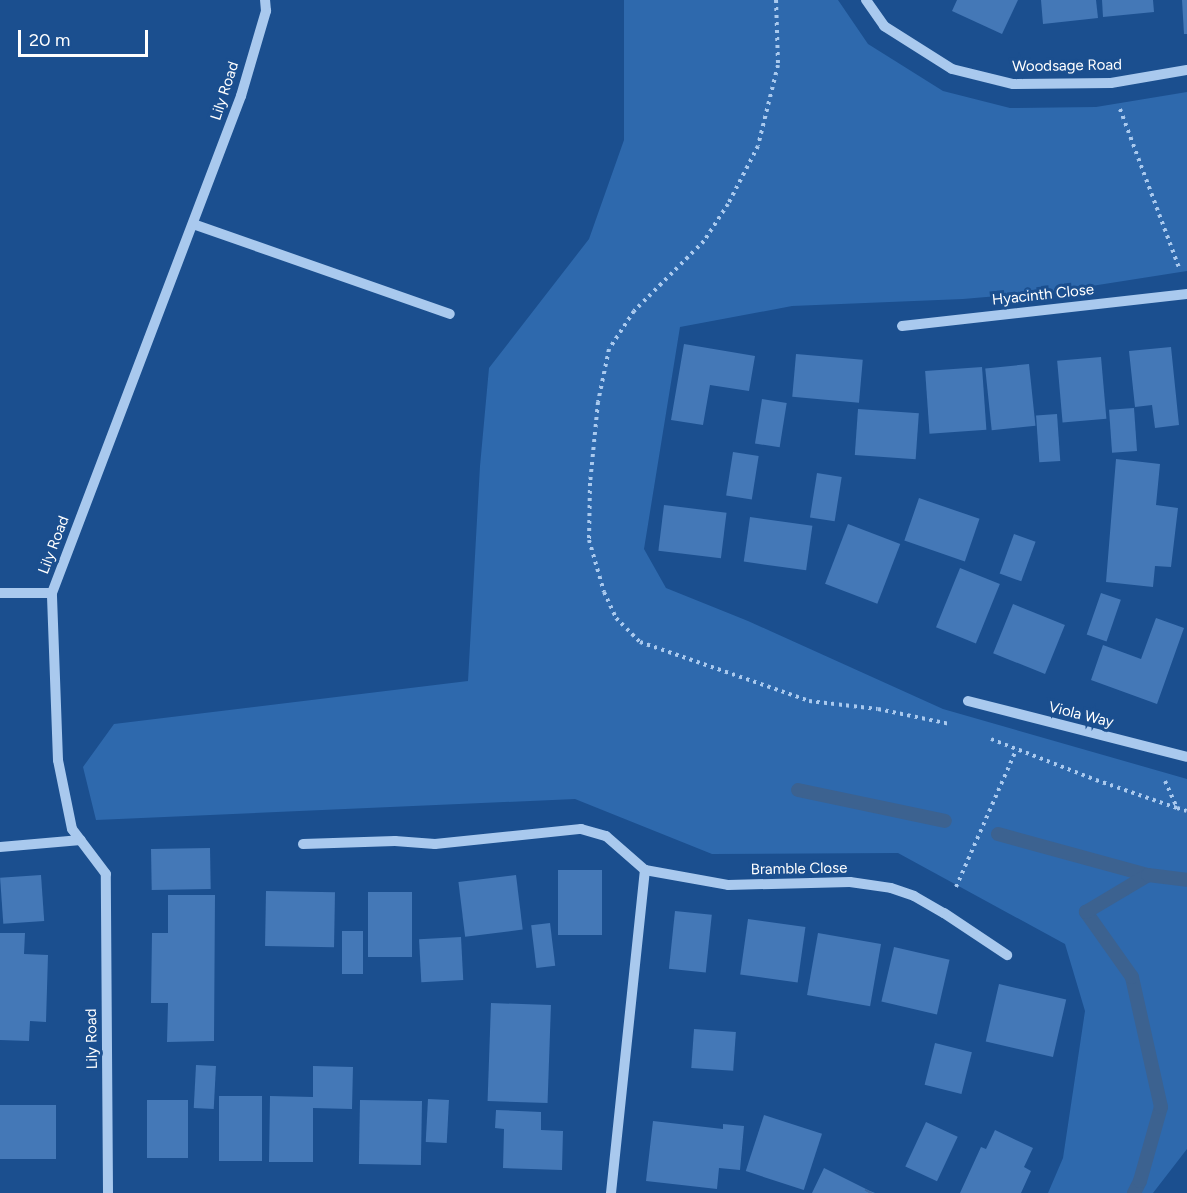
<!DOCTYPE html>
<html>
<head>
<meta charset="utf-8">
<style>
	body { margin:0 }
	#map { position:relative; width:1187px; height:1193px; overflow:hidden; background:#1b4f8f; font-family:Figtree,sans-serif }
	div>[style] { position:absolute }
	.green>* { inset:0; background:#2e69ad }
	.stream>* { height:14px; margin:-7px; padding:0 7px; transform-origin:7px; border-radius:7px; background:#3c6290 }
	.building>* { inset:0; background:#4478b7; transform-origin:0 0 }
	.minor-tunnel>* { height:10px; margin-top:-5px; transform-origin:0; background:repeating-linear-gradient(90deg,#3d69a0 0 10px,transparent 0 15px) }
	.path>* { height:4px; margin-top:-2px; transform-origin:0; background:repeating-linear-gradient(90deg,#a9c9ee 0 3px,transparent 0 7.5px) }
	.minor>* { height:10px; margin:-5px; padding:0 5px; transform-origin:5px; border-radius:5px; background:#a9c9ee }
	span { translate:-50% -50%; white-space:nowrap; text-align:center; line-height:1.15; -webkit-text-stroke:6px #1b4f8f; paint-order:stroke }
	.street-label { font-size:15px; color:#fff }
	.scale { position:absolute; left:18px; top:30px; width:130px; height:27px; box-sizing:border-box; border:3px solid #fff; border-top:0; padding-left:8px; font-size:18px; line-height:21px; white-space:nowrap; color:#fff; -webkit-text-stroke:4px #1b4f8f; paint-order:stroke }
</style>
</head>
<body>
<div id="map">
	<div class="green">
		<i style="clip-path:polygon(624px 0,838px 0,868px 44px,943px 91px,1010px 108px,1096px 107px,1187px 92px,1187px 271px,1066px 290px,963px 299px,792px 306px,680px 327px,644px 549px,666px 588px,748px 621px,943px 709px,1187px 779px,1187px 1149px,1153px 1193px,1048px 1193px,1063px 1158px,1085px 1011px,1065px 944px,898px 853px,712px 854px,575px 799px,96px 820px,83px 767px,114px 724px,468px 681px,480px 466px,489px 368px,589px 239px,624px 140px)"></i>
	</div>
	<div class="stream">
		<i style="left:798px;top:790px;width:150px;rotate:11.9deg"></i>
		<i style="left:998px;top:834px;width:156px;rotate:15.3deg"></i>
		<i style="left:1134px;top:1193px;width:13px;rotate:-63deg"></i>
		<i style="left:1140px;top:1181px;width:77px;rotate:-74.2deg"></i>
		<i style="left:1161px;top:1107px;width:133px;rotate:-102.6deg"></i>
		<i style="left:1132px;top:977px;width:80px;rotate:-125.3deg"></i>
		<i style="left:1086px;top:912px;width:72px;rotate:-30.8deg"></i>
		<i style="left:1148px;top:875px;width:39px;rotate:7deg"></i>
	</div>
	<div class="building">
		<i style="clip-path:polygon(957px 0,1018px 0,1002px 34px,952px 11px)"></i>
		<i style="clip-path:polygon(1041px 0,1096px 0,1098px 18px,1043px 24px)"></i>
		<i style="clip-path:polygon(1102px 0,1153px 0,1154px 12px,1103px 17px)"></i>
		<i style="clip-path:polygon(1182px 0,1187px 0,1187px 34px,1184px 34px)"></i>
		<i style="clip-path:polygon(684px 344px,755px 356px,749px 391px,710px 385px,703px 425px,671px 420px)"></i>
		<i style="clip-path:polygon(1171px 347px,1179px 425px,1155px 428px,1152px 405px,1135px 407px,1129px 351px)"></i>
		<i style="left:796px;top:354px;width:67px;height:43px;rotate:5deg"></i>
		<i style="left:1101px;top:357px;width:62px;height:44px;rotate:85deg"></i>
		<i style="left:1029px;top:364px;width:62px;height:44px;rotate:84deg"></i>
		<i style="left:982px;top:367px;width:63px;height:57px;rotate:86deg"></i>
		<i style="left:762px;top:399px;width:25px;height:45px;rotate:9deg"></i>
		<i style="left:1134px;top:408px;width:43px;height:25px;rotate:86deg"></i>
		<i style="left:858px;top:409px;width:61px;height:46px;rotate:4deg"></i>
		<i style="left:1057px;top:414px;width:47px;height:21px;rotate:86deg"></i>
		<i style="left:733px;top:452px;width:26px;height:44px;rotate:9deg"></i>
		<i style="clip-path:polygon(1116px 459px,1160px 464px,1156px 505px,1178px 508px,1171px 567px,1155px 566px,1153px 587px,1106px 582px)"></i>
		<i style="left:817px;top:473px;width:25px;height:45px;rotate:9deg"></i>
		<i style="left:919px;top:498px;width:64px;height:45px;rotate:19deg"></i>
		<i style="left:664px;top:505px;width:63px;height:46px;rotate:7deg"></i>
		<i style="left:750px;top:517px;width:63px;height:45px;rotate:8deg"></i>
		<i style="left:848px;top:524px;width:56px;height:64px;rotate:21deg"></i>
		<i style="left:1014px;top:534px;width:23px;height:42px;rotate:20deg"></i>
		<i style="left:960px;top:568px;width:43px;height:64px;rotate:22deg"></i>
		<i style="left:1101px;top:593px;width:21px;height:44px;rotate:19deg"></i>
		<i style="left:1013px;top:604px;width:56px;height:53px;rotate:22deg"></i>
		<i style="clip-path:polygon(1156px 618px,1184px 628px,1157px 704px,1091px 680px,1103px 645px,1141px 659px)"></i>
		<i style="left:210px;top:848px;width:41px;height:59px;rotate:89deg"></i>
		<i style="left:558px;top:870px;width:44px;height:65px"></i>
		<i style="left:41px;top:875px;width:46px;height:41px;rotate:86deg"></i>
		<i style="left:516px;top:875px;width:55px;height:58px;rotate:83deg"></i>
		<i style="left:266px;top:891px;width:69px;height:55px;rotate:1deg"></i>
		<i style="left:368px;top:892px;width:44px;height:65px"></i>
		<i style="clip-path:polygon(168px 895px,215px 895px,214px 1041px,167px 1042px,168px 1003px,151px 1003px,152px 933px,168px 933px)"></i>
		<i style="left:675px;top:911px;width:37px;height:58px;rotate:6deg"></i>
		<i style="left:748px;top:919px;width:58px;height:56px;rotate:8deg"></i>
		<i style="left:550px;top:923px;width:43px;height:19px;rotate:83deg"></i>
		<i style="left:342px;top:931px;width:21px;height:43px"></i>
		<i style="clip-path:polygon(0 933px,25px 933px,24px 954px,48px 955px,46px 1022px,30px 1021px,29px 1041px,0 1040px)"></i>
		<i style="left:818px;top:933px;width:64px;height:63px;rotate:10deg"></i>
		<i style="left:461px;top:937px;width:43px;height:42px;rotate:87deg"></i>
		<i style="left:894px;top:947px;width:57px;height:56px;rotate:13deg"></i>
		<i style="left:999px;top:984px;width:69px;height:59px;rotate:13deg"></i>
		<i style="left:491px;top:1003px;width:60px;height:98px;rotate:2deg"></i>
		<i style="left:694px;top:1029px;width:42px;height:39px;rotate:4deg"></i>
		<i style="left:935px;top:1043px;width:38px;height:43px;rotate:14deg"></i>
		<i style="left:196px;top:1065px;width:20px;height:43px;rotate:3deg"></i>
		<i style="clip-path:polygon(313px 1066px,353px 1067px,352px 1109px,313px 1108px,313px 1162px,269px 1162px,270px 1096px,313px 1097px)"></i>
		<i style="left:219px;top:1096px;width:43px;height:65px"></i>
		<i style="left:428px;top:1099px;width:21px;height:43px;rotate:3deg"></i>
		<i style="left:147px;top:1100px;width:41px;height:58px"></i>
		<i style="left:360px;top:1100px;width:62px;height:64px;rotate:1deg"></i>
		<i style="left:0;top:1105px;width:56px;height:54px"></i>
		<i style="clip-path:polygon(496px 1110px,541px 1112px,541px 1130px,563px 1131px,562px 1170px,503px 1168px,504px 1129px,495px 1128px)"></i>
		<i style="left:764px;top:1115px;width:61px;height:59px;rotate:18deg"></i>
		<i style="clip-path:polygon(653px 1121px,723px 1129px,723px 1124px,744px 1126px,740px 1170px,719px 1168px,717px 1189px,646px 1181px)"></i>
		<i style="left:926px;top:1122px;width:35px;height:49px;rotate:25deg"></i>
		<i style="clip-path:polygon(995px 1130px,1033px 1148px,1024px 1167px,1031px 1171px,1021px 1193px,960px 1193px,981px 1147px,986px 1149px)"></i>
		<i style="clip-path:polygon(824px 1168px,870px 1191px,875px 1193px,812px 1193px)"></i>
	</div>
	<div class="minor-tunnel">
		<i style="left:869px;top:1193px;width:2px;rotate:-63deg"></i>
	</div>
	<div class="path">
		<i style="left:776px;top:0;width:65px;rotate:88.2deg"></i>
		<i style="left:778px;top:65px;width:83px;rotate:103.9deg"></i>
		<i style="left:758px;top:146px;width:65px;rotate:117.3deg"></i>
		<i style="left:728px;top:204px;width:44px;rotate:123deg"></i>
		<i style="left:704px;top:241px;width:99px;rotate:135deg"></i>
		<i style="left:634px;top:311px;width:45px;rotate:123.3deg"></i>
		<i style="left:609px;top:349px;width:54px;rotate:101.7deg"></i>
		<i style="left:598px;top:402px;width:81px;rotate:95.6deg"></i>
		<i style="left:590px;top:483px;width:57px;rotate:91deg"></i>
		<i style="left:589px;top:540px;width:54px;rotate:73.9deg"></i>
		<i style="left:604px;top:592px;width:29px;rotate:65deg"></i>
		<i style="left:616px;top:618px;width:34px;rotate:45deg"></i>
		<i style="left:640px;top:642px;width:179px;rotate:19.2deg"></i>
		<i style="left:809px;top:701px;width:69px;rotate:6.6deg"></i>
		<i style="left:878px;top:709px;width:74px;rotate:11.8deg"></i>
		<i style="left:1120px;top:109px;width:170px;rotate:69.6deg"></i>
		<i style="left:991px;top:739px;width:113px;rotate:21.3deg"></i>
		<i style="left:1096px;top:780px;width:86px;rotate:19.1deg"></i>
		<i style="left:1165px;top:781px;width:30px;rotate:66deg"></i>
		<i style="left:1177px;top:808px;width:10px;rotate:17deg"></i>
		<i style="left:956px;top:887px;width:150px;rotate:-66.3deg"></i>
	</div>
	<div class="minor">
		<i style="left:866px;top:0;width:32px;rotate:55deg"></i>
		<i style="left:884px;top:26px;width:80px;rotate:32.3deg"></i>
		<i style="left:952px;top:69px;width:63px;rotate:13.8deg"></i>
		<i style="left:1013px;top:84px;width:98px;rotate:-0.6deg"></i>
		<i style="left:1111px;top:83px;width:77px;rotate:-9.7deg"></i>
		<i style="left:193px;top:224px;width:272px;rotate:19.3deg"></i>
		<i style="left:902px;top:326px;width:287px;rotate:-6.4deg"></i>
		<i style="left:0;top:593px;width:52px"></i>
		<i style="left:968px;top:701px;width:226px;rotate:14.3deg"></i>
		<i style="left:303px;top:844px;width:92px;rotate:-1.9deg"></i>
		<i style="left:395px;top:841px;width:40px;rotate:4.3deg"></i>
		<i style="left:435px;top:844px;width:147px;rotate:-5.9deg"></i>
		<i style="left:581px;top:829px;width:26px;rotate:16deg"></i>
		<i style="left:606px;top:836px;width:52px;rotate:41.1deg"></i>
		<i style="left:0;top:847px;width:81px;rotate:-4.9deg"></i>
		<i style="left:108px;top:1193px;width:319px;rotate:-90.4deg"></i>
		<i style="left:106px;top:874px;width:56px;rotate:-127.1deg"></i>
		<i style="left:72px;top:829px;width:70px;rotate:-101.5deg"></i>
		<i style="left:58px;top:760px;width:167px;rotate:-92.1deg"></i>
		<i style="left:52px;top:593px;width:532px;rotate:-69.18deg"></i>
		<i style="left:241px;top:96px;width:89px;rotate:-73.6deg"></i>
		<i style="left:266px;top:11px;width:11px;rotate:-95deg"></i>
		<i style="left:611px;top:1193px;width:325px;rotate:-84deg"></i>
		<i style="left:645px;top:870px;width:84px;rotate:10.2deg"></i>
		<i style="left:728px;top:885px;width:122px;rotate:-1.4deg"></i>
		<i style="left:850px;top:882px;width:41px;rotate:8.3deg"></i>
		<i style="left:891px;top:888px;width:24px;rotate:19deg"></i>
		<i style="left:914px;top:896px;width:34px;rotate:30deg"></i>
		<i style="left:944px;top:913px;width:76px;rotate:33.7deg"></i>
	</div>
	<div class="street-label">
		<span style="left:1067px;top:66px;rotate:-1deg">Woodsage Road</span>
		<span style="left:225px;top:91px;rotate:-72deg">Lily Road</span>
		<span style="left:1043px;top:295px;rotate:-6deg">Hyacinth Close</span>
		<span style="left:54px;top:545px;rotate:-69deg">Lily Road</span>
		<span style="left:1081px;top:715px;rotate:14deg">Viola Way</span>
		<span style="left:799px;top:869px;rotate:-1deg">Bramble Close</span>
		<span style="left:92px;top:1039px;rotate:-91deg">Lily Road</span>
	</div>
	<div class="scale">20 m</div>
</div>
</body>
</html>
